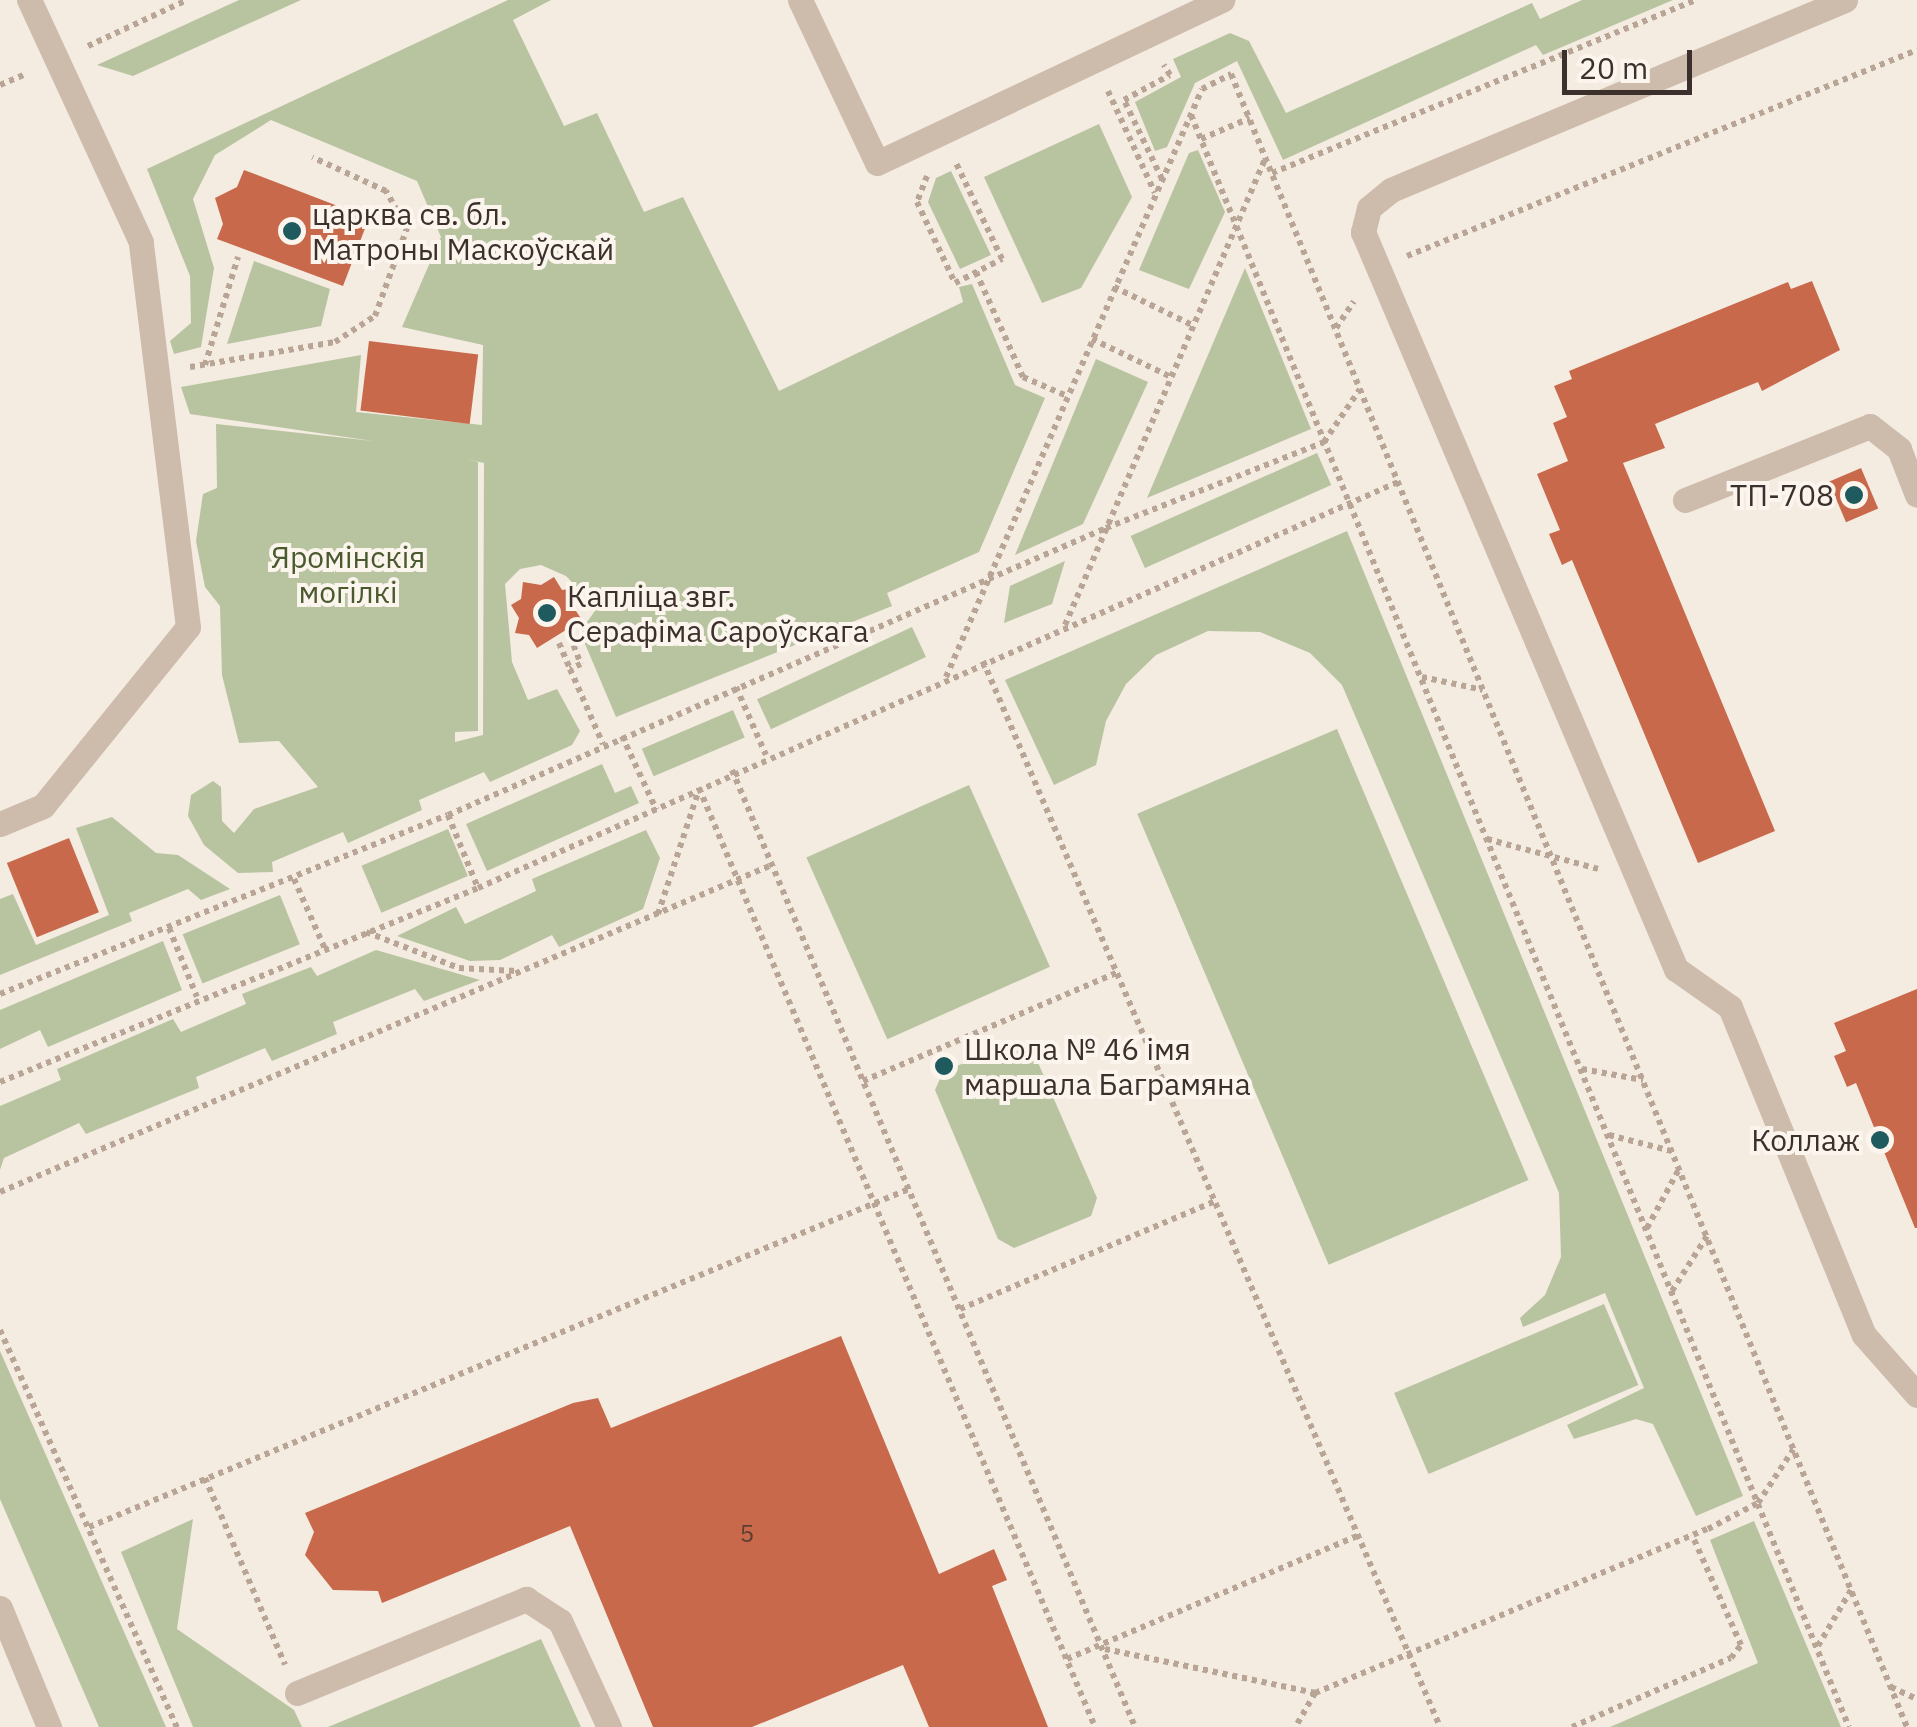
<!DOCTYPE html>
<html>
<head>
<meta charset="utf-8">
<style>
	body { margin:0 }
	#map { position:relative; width:1917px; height:1727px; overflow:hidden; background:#f4ebe1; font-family:"IBM Plex Sans",sans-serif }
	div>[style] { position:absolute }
	.green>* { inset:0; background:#b8c4a0; transform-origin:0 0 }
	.building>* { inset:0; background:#c8694b; transform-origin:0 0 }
	.path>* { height:6px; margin-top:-3px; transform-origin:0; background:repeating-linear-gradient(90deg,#b9a596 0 5px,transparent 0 10px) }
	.service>* { height:25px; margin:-12.5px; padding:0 12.5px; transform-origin:12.5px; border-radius:12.5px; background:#cdbbac }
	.tertiary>* { height:25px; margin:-12.5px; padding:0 12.5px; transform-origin:12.5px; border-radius:12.5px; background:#cdbbac }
	.dots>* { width:28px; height:28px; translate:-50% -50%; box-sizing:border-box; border:5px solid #fbf5ee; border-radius:50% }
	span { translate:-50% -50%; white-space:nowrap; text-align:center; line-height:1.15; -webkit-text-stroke:8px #fbf5ee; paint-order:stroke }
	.number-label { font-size:25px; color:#5e3e33 }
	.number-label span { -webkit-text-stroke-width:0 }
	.poi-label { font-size:30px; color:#3b302b }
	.left { translate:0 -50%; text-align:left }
	.right { translate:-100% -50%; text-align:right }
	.park-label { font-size:30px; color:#4a5a2e }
	.scale { position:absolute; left:1562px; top:50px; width:130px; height:45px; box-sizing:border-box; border:5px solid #3b302b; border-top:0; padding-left:12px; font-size:30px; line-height:35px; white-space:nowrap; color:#3b302b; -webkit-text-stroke:8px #fbf5ee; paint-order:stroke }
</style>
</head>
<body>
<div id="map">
	<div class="green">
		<i style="clip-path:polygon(239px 0,301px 0,133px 76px,97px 65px)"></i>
		<i style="clip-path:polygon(evenodd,508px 0,551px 0,513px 20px,564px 126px,597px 113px,644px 212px,683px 197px,779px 391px,963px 302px,959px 287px,972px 284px,1015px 385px,1045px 398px,979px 552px,887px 593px,892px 606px,616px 717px,580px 632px,597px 608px,566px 576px,541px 565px,520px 569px,505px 584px,512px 662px,528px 700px,557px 689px,580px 731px,572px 745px,490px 782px,484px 772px,419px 800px,422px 810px,348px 843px,343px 832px,272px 862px,273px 872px,238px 873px,204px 845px,188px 816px,191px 795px,213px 781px,221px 787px,222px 821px,234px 833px,254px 809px,318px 787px,279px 741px,239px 743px,222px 675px,220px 606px,205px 587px,196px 541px,203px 494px,217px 488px,216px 424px,373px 441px,190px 414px,181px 387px,361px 355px,356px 412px,482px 425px,483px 345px,402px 327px,441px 237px,417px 181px,271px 120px,215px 155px,193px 199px,214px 268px,201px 347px,174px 354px,170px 341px,191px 323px,190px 276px,147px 169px,508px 0,466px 459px,484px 463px,483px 735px,455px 742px,455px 732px,478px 731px,478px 462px,466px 459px)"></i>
		<i style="clip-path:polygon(1582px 0,1673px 0,1543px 55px,1536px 45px,1283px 160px,1237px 61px,1195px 83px,1167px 147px,1155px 151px,1135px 102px,1181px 77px,1173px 59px,1230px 33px,1249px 41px,1286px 113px,1532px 3px,1540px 19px)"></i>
		<i style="clip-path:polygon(1099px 124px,1132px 197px,1081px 288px,1042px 303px,984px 177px)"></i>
		<i style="clip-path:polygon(1198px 150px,1225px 212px,1189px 289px,1139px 270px,1189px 153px)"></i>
		<i style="clip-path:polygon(951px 171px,991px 255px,960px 269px,928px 202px,936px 178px)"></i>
		<i style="clip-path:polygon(254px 261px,330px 289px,321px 326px,227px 344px)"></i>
		<i style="clip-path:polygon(1245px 268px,1311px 429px,1147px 498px)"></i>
		<i style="clip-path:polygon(1096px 359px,1148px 382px,1083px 524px,1015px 555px)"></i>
		<i style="left:1317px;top:453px;width:35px;height:204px;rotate:66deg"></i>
		<i style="clip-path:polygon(1347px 531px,1743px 1496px,1696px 1516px,1653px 1424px,1636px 1419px,1574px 1439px,1567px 1425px,1644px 1388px,1605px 1293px,1523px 1327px,1520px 1318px,1545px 1295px,1561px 1257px,1559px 1193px,1342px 685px,1310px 653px,1260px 632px,1208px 631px,1156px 655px,1126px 684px,1106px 721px,1096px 765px,1054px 785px,1005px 680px)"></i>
		<i style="clip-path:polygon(1065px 561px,1052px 604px,1004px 623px,1010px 586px)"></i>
		<i style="left:912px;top:627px;width:33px;height:171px;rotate:65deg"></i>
		<i style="left:733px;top:710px;width:30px;height:99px;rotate:67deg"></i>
		<i style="left:1337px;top:729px;width:490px;height:217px;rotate:67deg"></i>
		<i style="clip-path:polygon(602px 764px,615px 793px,631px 786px,639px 803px,487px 871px,466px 824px)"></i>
		<i style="left:969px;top:785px;width:199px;height:178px;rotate:66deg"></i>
		<i style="clip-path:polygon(112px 817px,156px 853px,178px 855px,230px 889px,201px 900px,188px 889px,129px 913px,132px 921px,0 975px,0 899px,13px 894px,36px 945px,109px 915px,76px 828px)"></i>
		<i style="left:448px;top:829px;width:51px;height:94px;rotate:67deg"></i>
		<i style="clip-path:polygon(646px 830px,660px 858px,643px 909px,559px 947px,552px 935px,500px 960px,470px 961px,397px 936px,456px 907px,465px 924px,536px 891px,532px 879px)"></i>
		<i style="left:280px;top:895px;width:53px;height:105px;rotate:68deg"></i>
		<i style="clip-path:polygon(163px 941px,182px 990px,48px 1047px,40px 1030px,0 1049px,0 1010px)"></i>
		<i style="clip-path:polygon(376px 950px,480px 980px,424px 1001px,415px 989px,333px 1022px,337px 1034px,272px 1061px,265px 1048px,196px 1077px,199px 1088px,86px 1134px,79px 1123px,4px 1158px,0 1170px,0 1106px,61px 1080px,57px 1069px,173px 1019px,181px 1032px,246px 1004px,242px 994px,311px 967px,317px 976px)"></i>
		<i style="clip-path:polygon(1010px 1043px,1033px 1051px,1097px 1198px,1091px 1216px,1014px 1248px,998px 1239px,935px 1090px,943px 1072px)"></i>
		<i style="left:1604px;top:1304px;width:88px;height:228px;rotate:67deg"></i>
		<i style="clip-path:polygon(0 1351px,166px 1727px,99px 1727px,0 1499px)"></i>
		<i style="clip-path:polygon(193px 1519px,177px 1629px,294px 1710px,302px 1727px,193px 1727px,121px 1552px)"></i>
		<i style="clip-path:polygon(1754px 1521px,1841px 1727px,1610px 1727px,1758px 1663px,1710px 1540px)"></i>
		<i style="clip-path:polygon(541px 1639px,581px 1727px,328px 1727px)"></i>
	</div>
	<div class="building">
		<i style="clip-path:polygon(244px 170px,369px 218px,343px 286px,217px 239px,223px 224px,215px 198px,237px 187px)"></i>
		<i style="clip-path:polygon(1812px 281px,1840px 350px,1762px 391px,1758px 382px,1655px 424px,1665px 448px,1623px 463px,1775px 831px,1698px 863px,1572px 560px,1562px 565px,1549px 534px,1560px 530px,1537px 474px,1568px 461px,1553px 423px,1567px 417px,1554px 386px,1572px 379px,1569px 371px,1788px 282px,1791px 289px)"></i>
		<i style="left:369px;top:341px;width:110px;height:70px;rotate:7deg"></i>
		<i style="left:1861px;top:468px;width:44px;height:35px;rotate:67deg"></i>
		<i style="clip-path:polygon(554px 577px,562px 590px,582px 587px,574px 608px,582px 620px,537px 648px,529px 635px,515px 633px,519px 618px,511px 605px,521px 599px,523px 582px,541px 585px)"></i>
		<i style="left:69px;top:838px;width:80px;height:67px;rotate:68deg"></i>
		<i style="clip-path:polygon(1917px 989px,1917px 1228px,1915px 1228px,1856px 1083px,1847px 1087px,1834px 1056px,1846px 1051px,1834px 1023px)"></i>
		<i style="clip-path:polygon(841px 1336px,939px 1574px,994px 1549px,1007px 1580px,992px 1586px,1048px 1727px,929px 1727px,903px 1665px,752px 1727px,653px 1727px,570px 1526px,382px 1603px,378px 1591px,333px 1590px,305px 1555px,314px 1532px,305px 1513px,573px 1403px,598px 1398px,611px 1428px)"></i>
	</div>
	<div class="path">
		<i style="left:88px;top:46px;width:109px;rotate:-24.9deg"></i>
		<i style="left:0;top:85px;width:28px;rotate:-23deg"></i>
		<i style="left:1108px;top:91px;width:112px;rotate:65.3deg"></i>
		<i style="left:1191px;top:115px;width:1741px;rotate:67.8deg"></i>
		<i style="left:1201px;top:139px;width:53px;rotate:-23.2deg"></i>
		<i style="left:1272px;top:173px;width:457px;rotate:-22.2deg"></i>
		<i style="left:927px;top:176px;width:28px;rotate:111deg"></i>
		<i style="left:917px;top:202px;width:89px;rotate:64.9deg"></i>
		<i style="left:955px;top:283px;width:53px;rotate:-27.1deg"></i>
		<i style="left:1002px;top:259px;width:109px;rotate:-115.6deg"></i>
		<i style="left:1162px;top:179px;width:88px;rotate:-115.7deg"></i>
		<i style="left:1124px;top:100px;width:52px;rotate:-28.5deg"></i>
		<i style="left:1170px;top:75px;width:12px;rotate:-121deg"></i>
		<i style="left:1407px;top:256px;width:550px;rotate:-21.99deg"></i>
		<i style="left:976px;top:272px;width:115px;rotate:65.9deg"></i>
		<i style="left:1023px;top:377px;width:48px;rotate:23.4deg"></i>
		<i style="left:1114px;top:287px;width:89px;rotate:26deg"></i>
		<i style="left:1336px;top:328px;width:32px;rotate:-56deg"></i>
		<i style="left:1092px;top:339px;width:88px;rotate:25.7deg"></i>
		<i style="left:205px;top:365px;width:113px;rotate:-73deg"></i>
		<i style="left:190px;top:367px;width:147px;rotate:-9.8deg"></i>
		<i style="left:335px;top:342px;width:48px;rotate:-33deg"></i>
		<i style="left:375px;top:316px;width:94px;rotate:-70deg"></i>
		<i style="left:407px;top:228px;width:43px;rotate:-119.6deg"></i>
		<i style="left:386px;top:191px;width:81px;rotate:-155.3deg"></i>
		<i style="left:1065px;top:625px;width:507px;rotate:-66.77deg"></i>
		<i style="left:570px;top:636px;width:30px;rotate:69deg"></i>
		<i style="left:581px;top:664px;width:12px;rotate:156deg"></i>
		<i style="left:570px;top:669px;width:82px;rotate:66.3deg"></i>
		<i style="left:559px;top:643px;width:28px;rotate:67deg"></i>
		<i style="left:983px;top:661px;width:1160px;rotate:66.79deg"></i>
		<i style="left:946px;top:677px;width:641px;rotate:-66.47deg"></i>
		<i style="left:1202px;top:89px;width:33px;rotate:-27deg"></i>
		<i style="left:1231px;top:74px;width:1786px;rotate:67.76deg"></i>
		<i style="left:1422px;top:677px;width:62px;rotate:12deg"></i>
		<i style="left:736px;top:687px;width:74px;rotate:66.2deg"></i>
		<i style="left:622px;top:736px;width:81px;rotate:65deg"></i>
		<i style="left:732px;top:770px;width:1038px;rotate:67.16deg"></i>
		<i style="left:699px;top:788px;width:1019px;rotate:67.13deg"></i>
		<i style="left:448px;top:815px;width:79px;rotate:67.7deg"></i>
		<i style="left:1487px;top:839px;width:115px;rotate:15.1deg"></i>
		<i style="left:294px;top:879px;width:77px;rotate:66.1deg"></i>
		<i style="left:658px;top:914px;width:132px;rotate:-71.8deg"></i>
		<i style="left:169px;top:928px;width:74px;rotate:67.9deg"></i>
		<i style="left:366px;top:932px;width:100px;rotate:21.2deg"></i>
		<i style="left:459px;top:968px;width:57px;rotate:3deg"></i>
		<i style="left:0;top:994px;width:482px;rotate:-21.8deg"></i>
		<i style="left:448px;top:815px;width:718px;rotate:-23.57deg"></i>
		<i style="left:1106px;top:528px;width:234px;rotate:-21.5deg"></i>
		<i style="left:1324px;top:442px;width:64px;rotate:-55.8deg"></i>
		<i style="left:1582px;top:1069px;width:62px;rotate:10.2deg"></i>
		<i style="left:863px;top:1081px;width:277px;rotate:-23.1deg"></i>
		<i style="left:0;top:1082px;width:516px;rotate:-22.09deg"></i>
		<i style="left:478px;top:888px;width:1006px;rotate:-23.81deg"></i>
		<i style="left:1609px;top:1135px;width:65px;rotate:14.3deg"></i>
		<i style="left:0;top:1192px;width:838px;rotate:-22.96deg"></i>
		<i style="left:1647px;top:1228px;width:67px;rotate:-61.5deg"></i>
		<i style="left:1672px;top:1291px;width:65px;rotate:-57.5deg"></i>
		<i style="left:960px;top:1309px;width:278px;rotate:-22.9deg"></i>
		<i style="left:0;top:1330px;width:435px;rotate:66deg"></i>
		<i style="left:205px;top:1478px;width:203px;rotate:66.8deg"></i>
		<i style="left:89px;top:1527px;width:887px;rotate:-22.4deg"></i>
		<i style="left:1818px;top:1646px;width:65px;rotate:-59.5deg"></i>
		<i style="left:1105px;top:1649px;width:215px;rotate:11.8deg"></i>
		<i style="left:1315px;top:1693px;width:39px;rotate:120deg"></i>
		<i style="left:1067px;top:1659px;width:317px;rotate:-23deg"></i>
		<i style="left:1891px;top:1687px;width:29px;rotate:25deg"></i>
		<i style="left:1315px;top:1693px;width:426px;rotate:-22.7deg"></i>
		<i style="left:1708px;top:1529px;width:56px;rotate:-27.5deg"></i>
		<i style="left:1758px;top:1503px;width:64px;rotate:-56.6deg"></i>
		<i style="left:1572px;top:1727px;width:173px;rotate:-23.5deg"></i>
		<i style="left:1731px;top:1658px;width:16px;rotate:-52deg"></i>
		<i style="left:1741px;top:1645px;width:120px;rotate:-114deg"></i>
	</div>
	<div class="service">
		<i style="left:800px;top:0;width:180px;rotate:64.7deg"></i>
		<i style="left:877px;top:163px;width:382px;rotate:-25.3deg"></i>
		<i style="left:1845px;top:0;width:492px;rotate:157.3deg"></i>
		<i style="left:1391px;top:190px;width:28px;rotate:141deg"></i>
		<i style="left:1369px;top:208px;width:25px;rotate:104deg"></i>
		<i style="left:1363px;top:232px;width:801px;rotate:66.99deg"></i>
		<i style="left:1676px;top:969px;width:66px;rotate:35.1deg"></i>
		<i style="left:1730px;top:1007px;width:354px;rotate:67.8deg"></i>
		<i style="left:1864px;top:1335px;width:80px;rotate:48.5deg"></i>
		<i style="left:1685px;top:500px;width:199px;rotate:-21.8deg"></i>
		<i style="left:1870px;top:426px;width:37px;rotate:38deg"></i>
		<i style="left:1899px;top:449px;width:49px;rotate:68.6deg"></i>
		<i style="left:0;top:824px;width:47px;rotate:-22.7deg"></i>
		<i style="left:43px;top:806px;width:230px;rotate:-51deg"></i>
		<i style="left:188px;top:627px;width:388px;rotate:-97deg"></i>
		<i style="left:141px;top:242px;width:267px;rotate:-114.8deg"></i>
		<i style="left:297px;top:1693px;width:248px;rotate:-22.3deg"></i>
		<i style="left:526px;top:1599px;width:40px;rotate:32.9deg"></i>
		<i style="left:560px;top:1621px;width:117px;rotate:65.2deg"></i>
	</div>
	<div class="tertiary">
		<i style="left:0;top:1608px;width:129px;rotate:67.6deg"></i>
	</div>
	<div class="dots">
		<i style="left:292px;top:231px;background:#1f5a5e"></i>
		<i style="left:1854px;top:495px;background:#1f5a5e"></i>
		<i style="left:547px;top:613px;background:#1f5a5e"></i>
		<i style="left:944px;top:1066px;background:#1f5a5e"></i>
		<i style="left:1880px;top:1140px;background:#1f5a5e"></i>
	</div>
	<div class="number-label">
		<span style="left:747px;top:1533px">5</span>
	</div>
	<div class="poi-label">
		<span class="left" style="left:312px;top:231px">царква св. бл.<br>Матроны Маскоўскай</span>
		<span class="right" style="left:1834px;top:495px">ТП-708</span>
		<span class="left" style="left:567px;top:613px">Капліца звг.<br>Серафіма Сароўскага</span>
		<span class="left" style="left:964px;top:1066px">Школа № 46 імя<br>маршала Баграмяна</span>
		<span class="right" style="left:1860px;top:1140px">Коллаж</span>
	</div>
	<div class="park-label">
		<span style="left:348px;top:574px">Яромінскія<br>могілкі</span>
	</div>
	<div class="scale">20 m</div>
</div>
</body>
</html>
